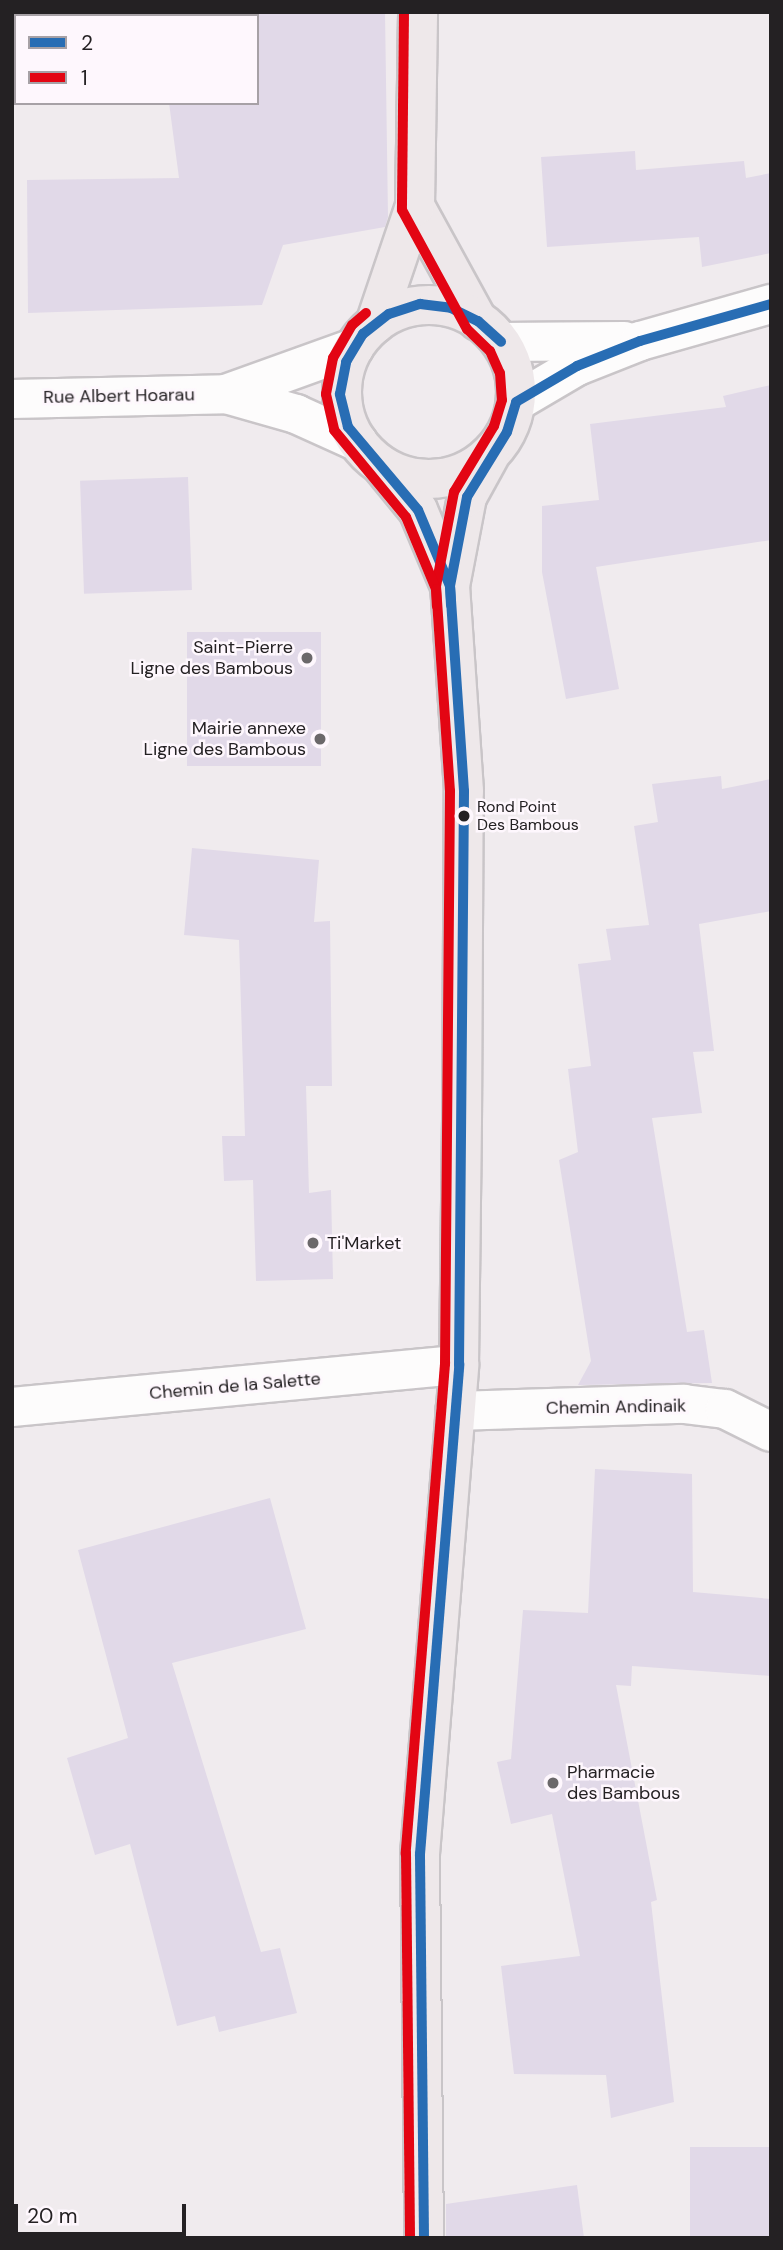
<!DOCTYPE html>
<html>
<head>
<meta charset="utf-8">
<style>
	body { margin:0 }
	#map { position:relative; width:783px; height:2250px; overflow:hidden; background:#f0ebee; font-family:"DM Sans",sans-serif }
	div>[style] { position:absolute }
	.building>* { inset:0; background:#e1d9e8; transform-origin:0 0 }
	.roads { filter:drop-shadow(2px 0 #c9c5c8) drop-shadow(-2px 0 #c9c5c8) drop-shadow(0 2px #c9c5c8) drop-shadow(0 -2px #c9c5c8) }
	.minor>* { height:38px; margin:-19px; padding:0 19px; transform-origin:19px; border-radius:19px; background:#fdfcfc }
	.major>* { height:38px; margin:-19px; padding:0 19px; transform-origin:19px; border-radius:19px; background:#eee8ea }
	.major>.ring { margin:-19px; padding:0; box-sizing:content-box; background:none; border:38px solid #eee8ea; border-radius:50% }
	.bus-1>* { height:10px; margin:-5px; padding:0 5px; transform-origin:5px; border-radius:5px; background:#286db4 }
	.bus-2>* { height:10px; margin:-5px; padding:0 5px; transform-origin:5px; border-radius:5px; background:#e30513 }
	.dots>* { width:19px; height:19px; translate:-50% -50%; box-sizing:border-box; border:4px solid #fef7fd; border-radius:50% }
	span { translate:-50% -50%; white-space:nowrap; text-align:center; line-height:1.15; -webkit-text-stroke:5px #fef7fd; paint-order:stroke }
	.bus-label { font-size:16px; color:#242123 }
	.left { translate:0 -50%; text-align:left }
	.street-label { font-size:18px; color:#242123 }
	.poi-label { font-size:18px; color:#242123 }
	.right { translate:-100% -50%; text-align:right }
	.frame { position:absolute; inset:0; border:14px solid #242123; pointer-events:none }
	.legend { position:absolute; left:14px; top:14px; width:245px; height:91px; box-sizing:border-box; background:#fef7fd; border:2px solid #a7a1a6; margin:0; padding:9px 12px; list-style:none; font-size:21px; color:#242123 }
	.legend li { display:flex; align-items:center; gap:14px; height:35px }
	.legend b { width:35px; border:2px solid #a7a1a6 }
	.scale { position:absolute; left:14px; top:2204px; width:172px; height:32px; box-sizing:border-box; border:4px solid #242123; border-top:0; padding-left:9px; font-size:21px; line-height:24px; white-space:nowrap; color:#242123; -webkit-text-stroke:5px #fef7fd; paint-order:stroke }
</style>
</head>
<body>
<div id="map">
	<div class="building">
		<i style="clip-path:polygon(257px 12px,385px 12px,388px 217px,385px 227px,283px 245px,262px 305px,28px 313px,27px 180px,179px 178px,169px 103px,257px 103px)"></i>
		<i style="clip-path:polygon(635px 151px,636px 170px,744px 161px,746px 178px,771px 173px,771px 253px,702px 267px,699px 237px,547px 247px,541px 157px)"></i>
		<i style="clip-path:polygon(771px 385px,771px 540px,596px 567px,619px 689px,566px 699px,542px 572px,542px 506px,599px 500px,590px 424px,726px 407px,723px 396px)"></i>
		<i style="left:188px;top:477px;width:113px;height:108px;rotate:88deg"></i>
		<i style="left:321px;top:632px;width:134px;height:134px;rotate:90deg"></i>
		<i style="clip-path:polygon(721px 776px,722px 789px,771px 779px,771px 911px,699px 924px,714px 1051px,693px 1052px,702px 1113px,652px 1118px,687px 1332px,704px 1330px,712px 1383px,578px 1385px,591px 1361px,559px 1160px,578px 1152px,568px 1069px,591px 1066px,578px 964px,611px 960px,606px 929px,649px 925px,634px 826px,658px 822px,652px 784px)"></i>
		<i style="clip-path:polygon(192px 848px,319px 860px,314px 922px,330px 921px,332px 1086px,306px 1086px,309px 1193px,331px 1190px,333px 1279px,256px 1281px,253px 1180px,224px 1181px,222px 1136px,245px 1136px,239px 940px,184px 935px)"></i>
		<i style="clip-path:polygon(595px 1469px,692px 1474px,693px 1592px,771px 1599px,771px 1676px,632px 1666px,631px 1686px,616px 1685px,657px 1900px,651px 1902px,674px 2102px,611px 2118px,606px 2075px,514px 2074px,501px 1966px,580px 1956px,552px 1814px,511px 1824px,497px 1762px,511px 1759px,523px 1610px,588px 1613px)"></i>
		<i style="clip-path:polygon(270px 1498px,306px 1629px,172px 1663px,261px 1952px,280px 1948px,297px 2013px,219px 2032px,215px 2016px,177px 2026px,130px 1844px,95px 1855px,67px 1758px,128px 1738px,78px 1550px)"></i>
		<i style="left:771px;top:2147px;width:91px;height:81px;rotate:90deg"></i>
		<i style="clip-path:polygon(577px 2185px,584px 2238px,446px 2238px,446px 2204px)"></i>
	</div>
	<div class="roads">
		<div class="minor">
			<i style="left:501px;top:342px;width:123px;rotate:-0.5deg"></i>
			<i style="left:226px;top:394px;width:136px;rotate:-19.8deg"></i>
			<i style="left:12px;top:399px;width:214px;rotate:-1.3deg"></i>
			<i style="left:226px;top:394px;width:73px;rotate:15.9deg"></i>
			<i style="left:296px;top:414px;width:68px;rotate:24.3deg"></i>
			<i style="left:516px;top:402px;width:71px;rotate:-30.5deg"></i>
			<i style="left:577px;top:366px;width:68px;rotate:-21.6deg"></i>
			<i style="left:640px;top:341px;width:136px;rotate:-15.8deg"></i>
			<i style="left:12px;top:1407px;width:449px;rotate:-5.4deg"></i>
			<i style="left:455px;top:1411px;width:229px;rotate:-1.8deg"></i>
			<i style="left:684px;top:1404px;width:41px;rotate:7deg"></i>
			<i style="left:725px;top:1409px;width:51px;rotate:26.6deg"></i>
		</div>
		<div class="major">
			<i style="left:415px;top:206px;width:131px;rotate:61.3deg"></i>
			<i class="ring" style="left:342px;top:305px;width:136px;height:136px"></i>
			<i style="left:375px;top:324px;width:125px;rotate:-71.3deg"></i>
			<i style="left:415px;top:206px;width:194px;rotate:-89.1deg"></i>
			<i style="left:381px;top:465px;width:58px;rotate:50.6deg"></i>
			<i style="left:418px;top:510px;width:82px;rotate:67.2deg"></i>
			<i style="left:424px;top:2238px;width:384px;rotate:-90.6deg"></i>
			<i style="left:420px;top:1854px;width:491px;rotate:-85.4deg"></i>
			<i style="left:459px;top:1365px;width:244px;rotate:-89.3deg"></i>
			<i style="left:462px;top:1121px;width:330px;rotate:-89.7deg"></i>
			<i style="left:464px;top:791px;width:205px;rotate:-93.9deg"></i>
			<i style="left:450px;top:586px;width:91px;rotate:-79.2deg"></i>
			<i style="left:467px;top:497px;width:46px;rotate:-61.2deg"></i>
		</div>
	</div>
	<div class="bus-1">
		<i style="left:451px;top:605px;width:19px;rotate:-93deg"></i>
		<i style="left:450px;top:586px;width:82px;rotate:-112.8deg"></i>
		<i style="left:418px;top:510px;width:109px;rotate:-130.1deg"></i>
		<i style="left:348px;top:427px;width:34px;rotate:-104deg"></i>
		<i style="left:340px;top:394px;width:33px;rotate:-79deg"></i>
		<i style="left:346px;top:362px;width:33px;rotate:-59deg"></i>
		<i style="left:363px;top:334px;width:33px;rotate:-38deg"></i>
		<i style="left:389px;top:314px;width:33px;rotate:-18deg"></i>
		<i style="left:420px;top:304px;width:31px;rotate:7deg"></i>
		<i style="left:451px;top:308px;width:30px;rotate:26deg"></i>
		<i style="left:478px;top:321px;width:31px;rotate:42deg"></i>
		<i style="left:424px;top:2238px;width:384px;rotate:-90.6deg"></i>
		<i style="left:420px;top:1854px;width:491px;rotate:-85.4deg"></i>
		<i style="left:459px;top:1365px;width:574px;rotate:-89.5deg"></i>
		<i style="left:464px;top:791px;width:205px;rotate:-93.9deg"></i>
		<i style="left:450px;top:586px;width:91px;rotate:-79.2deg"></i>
		<i style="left:467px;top:497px;width:76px;rotate:-58.4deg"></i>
		<i style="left:507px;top:432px;width:31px;rotate:-73deg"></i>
		<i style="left:516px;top:402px;width:71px;rotate:-30.5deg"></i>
		<i style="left:577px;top:366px;width:68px;rotate:-21.6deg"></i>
		<i style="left:640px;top:341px;width:136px;rotate:-15.8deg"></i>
	</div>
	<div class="bus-2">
		<i style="left:404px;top:12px;width:198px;rotate:90.6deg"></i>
		<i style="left:402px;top:210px;width:136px;rotate:61.4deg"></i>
		<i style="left:467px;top:329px;width:32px;rotate:44deg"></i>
		<i style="left:490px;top:351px;width:24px;rotate:66deg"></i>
		<i style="left:500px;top:373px;width:27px;rotate:86deg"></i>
		<i style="left:502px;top:400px;width:27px;rotate:107deg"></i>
		<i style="left:494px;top:426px;width:77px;rotate:121.2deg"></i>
		<i style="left:454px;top:492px;width:96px;rotate:100.8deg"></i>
		<i style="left:436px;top:586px;width:205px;rotate:86.1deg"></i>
		<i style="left:450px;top:791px;width:573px;rotate:90.5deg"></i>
		<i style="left:445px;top:1364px;width:491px;rotate:94.6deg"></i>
		<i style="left:406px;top:1853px;width:385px;rotate:89.4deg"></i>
		<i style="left:366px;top:313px;width:18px;rotate:139deg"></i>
		<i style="left:352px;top:325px;width:38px;rotate:120deg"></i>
		<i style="left:333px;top:358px;width:37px;rotate:101deg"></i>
		<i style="left:326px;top:394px;width:37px;rotate:77deg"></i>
		<i style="left:334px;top:430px;width:113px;rotate:50.4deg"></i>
		<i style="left:406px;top:517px;width:78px;rotate:67.4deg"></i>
		<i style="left:436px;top:589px;width:17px;rotate:87deg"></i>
	</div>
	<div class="dots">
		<i style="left:307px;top:658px;background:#6b686a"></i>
		<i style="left:320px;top:739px;background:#6b686a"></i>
		<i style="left:464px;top:816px;background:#242123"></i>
		<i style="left:313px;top:1243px;background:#6b686a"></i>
		<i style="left:553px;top:1783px;background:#6b686a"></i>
	</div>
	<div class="bus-label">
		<span class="left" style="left:477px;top:816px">Rond Point<br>Des Bambous</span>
	</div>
	<div class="street-label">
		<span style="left:119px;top:396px;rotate:-1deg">Rue Albert Hoarau</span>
		<span style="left:235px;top:1386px;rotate:-5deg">Chemin de la Salette</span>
		<span style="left:616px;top:1407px;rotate:-1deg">Chemin Andinaik</span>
	</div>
	<div class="poi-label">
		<span class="right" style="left:293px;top:658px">Saint-Pierre<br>Ligne des Bambous</span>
		<span class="right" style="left:306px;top:739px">Mairie annexe<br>Ligne des Bambous</span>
		<span class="left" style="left:327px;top:1243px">Ti'Market</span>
		<span class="left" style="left:567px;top:1783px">Pharmacie<br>des Bambous</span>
	</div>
	<div class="frame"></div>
	<ul class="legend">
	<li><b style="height:9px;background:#286db4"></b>2</li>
	<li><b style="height:9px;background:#e30513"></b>1</li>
	</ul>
	<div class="scale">20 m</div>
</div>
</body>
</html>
